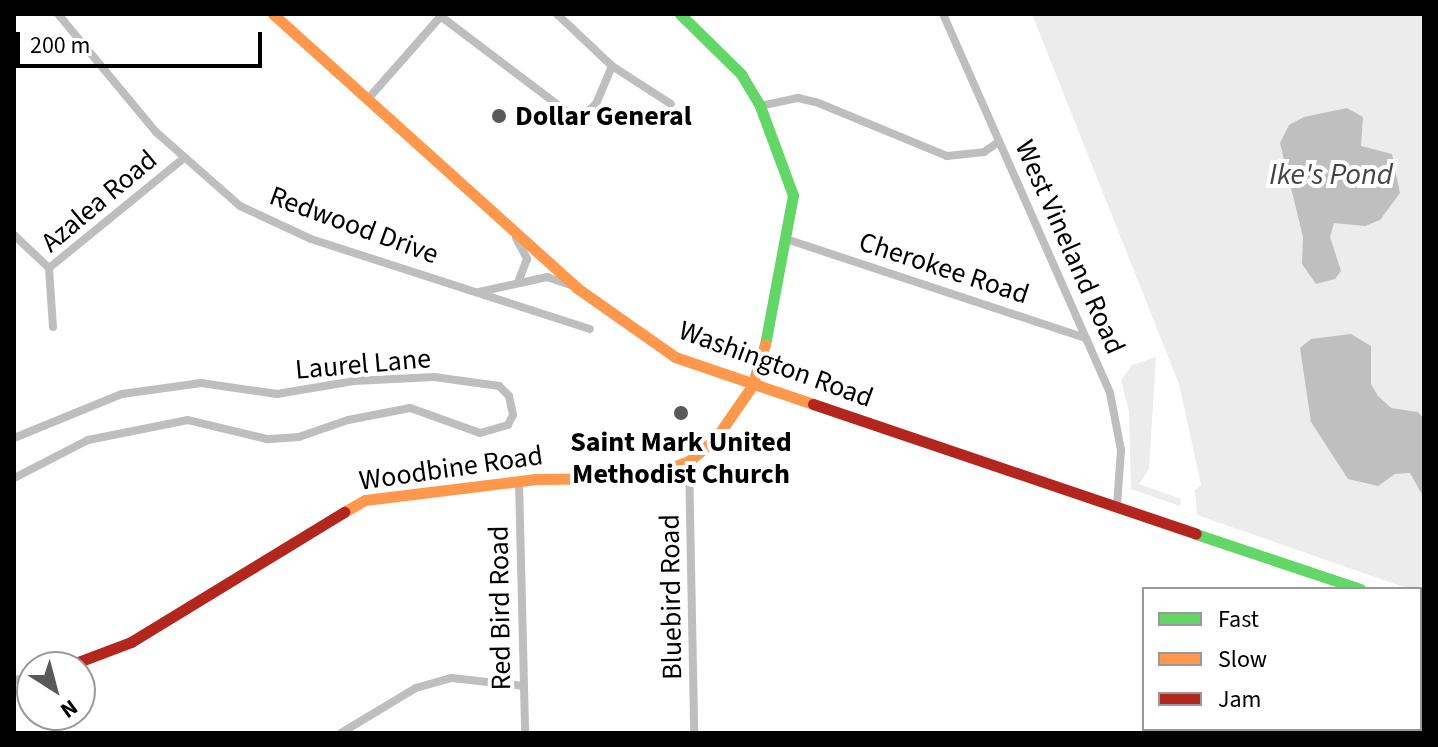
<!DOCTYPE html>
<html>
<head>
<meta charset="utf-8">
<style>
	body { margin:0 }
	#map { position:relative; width:1438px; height:747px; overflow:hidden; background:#fff; font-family:"Source Sans 3",sans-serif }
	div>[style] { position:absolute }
	.green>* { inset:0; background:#ececec }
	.water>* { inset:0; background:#bfbfbf }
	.street>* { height:8px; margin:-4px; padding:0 4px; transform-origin:4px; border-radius:4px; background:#bebebe }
	.fast>* { height:11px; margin:-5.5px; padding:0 5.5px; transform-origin:5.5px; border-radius:5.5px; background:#63d668 }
	.slow>* { height:11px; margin:-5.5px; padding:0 5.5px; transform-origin:5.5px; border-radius:5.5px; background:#ff974d }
	.jam>* { height:11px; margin:-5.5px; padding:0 5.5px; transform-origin:5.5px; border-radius:5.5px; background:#b3261e }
	.dots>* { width:22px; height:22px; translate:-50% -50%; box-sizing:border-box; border:4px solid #fff; border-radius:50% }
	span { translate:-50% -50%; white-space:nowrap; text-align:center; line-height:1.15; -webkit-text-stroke:8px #fff; paint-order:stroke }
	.poi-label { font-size:28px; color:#000; font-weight:700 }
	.left { translate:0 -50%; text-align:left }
	.street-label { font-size:28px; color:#000 }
	.water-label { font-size:30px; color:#444; font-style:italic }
	.frame { position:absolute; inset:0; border:16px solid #000; pointer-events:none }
	.legend { position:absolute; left:1142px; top:587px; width:280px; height:144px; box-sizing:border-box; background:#fff; border:2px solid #999; margin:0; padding:10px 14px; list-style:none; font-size:24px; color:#000 }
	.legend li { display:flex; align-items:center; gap:16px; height:40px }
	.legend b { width:40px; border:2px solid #999 }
	.north { position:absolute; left:16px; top:651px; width:80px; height:80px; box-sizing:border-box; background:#fff; border:2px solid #999; border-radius:50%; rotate:144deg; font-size:22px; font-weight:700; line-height:32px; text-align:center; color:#000 }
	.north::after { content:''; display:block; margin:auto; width:28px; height:36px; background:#595959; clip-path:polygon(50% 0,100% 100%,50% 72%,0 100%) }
	.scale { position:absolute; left:16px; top:32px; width:246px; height:36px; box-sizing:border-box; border:4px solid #000; border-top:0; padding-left:10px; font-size:24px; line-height:28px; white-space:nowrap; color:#000; -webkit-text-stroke:6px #fff; paint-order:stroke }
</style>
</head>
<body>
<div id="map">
	<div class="green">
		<i style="clip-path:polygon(1032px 14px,1424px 14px,1424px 594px,1197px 515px,1195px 490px,1201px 485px,1179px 384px)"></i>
		<i style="clip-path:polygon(1156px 357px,1149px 469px,1139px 484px,1181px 499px,1180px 506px,1131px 489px,1129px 412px,1121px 380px,1132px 365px)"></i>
	</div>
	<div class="water">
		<i style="clip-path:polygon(1347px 108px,1363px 117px,1361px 146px,1392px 154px,1400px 193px,1380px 220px,1365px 226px,1334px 223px,1330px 237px,1341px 271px,1335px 279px,1316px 284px,1302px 264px,1303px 237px,1280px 143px,1289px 125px,1304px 117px)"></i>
		<i style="clip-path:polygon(1351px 334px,1371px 346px,1371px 384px,1378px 396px,1391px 408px,1418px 412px,1424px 419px,1424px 498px,1410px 473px,1395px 474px,1378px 486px,1348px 479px,1311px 422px,1300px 348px,1311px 339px)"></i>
	</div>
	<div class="street">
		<i style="left:58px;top:14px;width:153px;rotate:50.3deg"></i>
		<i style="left:156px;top:132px;width:112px;rotate:41.4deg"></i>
		<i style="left:240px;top:206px;width:78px;rotate:24.9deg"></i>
		<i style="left:311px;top:239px;width:293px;rotate:17.9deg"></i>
		<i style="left:943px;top:14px;width:414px;rotate:66.2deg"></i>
		<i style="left:1110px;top:393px;width:58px;rotate:79.1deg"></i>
		<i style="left:1121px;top:450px;width:56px;rotate:94.1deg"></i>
		<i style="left:443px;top:18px;width:169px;rotate:37.1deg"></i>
		<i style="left:578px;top:120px;width:24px;rotate:-42deg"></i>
		<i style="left:596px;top:104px;width:41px;rotate:-67.2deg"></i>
		<i style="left:612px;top:66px;width:76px;rotate:-136.6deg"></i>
		<i style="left:612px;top:66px;width:70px;rotate:32.8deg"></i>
		<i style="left:367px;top:100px;width:113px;rotate:-48.6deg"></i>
		<i style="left:760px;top:106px;width:39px;rotate:-12deg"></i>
		<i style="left:798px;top:98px;width:18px;rotate:13deg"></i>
		<i style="left:816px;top:102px;width:142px;rotate:22.4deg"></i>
		<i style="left:947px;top:156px;width:37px;rotate:-6deg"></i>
		<i style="left:984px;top:152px;width:18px;rotate:-34deg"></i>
		<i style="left:14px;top:235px;width:48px;rotate:43.3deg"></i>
		<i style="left:516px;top:238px;width:24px;rotate:62deg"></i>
		<i style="left:527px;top:259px;width:22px;rotate:111deg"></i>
		<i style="left:789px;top:240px;width:313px;rotate:18.3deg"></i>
		<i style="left:479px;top:292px;width:70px;rotate:-12.4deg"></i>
		<i style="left:547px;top:277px;width:24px;rotate:19deg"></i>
		<i style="left:53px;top:327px;width:59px;rotate:-93.9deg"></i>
		<i style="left:49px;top:268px;width:174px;rotate:-39.2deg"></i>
		<i style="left:14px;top:438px;width:117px;rotate:-22.2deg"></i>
		<i style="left:122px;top:394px;width:80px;rotate:-7.9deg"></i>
		<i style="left:201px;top:383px;width:77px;rotate:8.2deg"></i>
		<i style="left:277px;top:394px;width:78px;rotate:-9.6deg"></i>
		<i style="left:354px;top:381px;width:80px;rotate:-2.9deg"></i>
		<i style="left:434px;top:377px;width:66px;rotate:7.9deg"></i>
		<i style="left:499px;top:386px;width:14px;rotate:45deg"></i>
		<i style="left:509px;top:396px;width:19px;rotate:78deg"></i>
		<i style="left:513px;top:415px;width:11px;rotate:117deg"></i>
		<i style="left:508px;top:425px;width:29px;rotate:164deg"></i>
		<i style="left:480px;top:433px;width:74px;rotate:-160.3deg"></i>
		<i style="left:410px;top:408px;width:63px;rotate:169deg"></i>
		<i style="left:348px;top:420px;width:52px;rotate:160.9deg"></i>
		<i style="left:299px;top:437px;width:32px;rotate:176deg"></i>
		<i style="left:267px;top:439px;width:81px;rotate:-166.5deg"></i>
		<i style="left:188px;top:420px;width:102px;rotate:168.7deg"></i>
		<i style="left:88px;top:440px;width:83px;rotate:152.8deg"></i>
		<i style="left:689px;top:461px;width:272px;rotate:88.9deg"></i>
		<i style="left:519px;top:481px;width:252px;rotate:88.6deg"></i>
		<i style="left:14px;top:680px;width:18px;rotate:-9deg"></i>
		<i style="left:341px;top:733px;width:87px;rotate:-31deg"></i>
		<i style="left:416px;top:688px;width:37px;rotate:-16deg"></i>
		<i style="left:452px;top:678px;width:72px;rotate:6.3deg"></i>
	</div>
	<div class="fast">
		<i style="left:680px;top:14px;width:86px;rotate:44.5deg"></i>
		<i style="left:741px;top:74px;width:37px;rotate:59deg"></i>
		<i style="left:760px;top:106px;width:95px;rotate:69.7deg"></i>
		<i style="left:793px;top:195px;width:152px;rotate:100.6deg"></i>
		<i style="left:1196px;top:534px;width:173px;rotate:18.5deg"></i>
	</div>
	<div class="slow">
		<i style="left:273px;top:14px;width:409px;rotate:42deg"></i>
		<i style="left:577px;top:288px;width:120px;rotate:35.1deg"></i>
		<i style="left:675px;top:357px;width:146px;rotate:18.8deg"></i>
		<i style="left:344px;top:512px;width:24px;rotate:-30deg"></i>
		<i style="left:365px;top:500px;width:172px;rotate:-7deg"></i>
		<i style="left:536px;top:479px;width:107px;rotate:-0.5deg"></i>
		<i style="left:643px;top:478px;width:49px;rotate:-20.3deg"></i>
		<i style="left:689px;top:461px;width:35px;rotate:-40deg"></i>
		<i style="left:716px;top:438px;width:63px;rotate:-55.3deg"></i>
		<i style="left:752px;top:386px;width:44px;rotate:-72.8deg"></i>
		<i style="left:1420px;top:609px;width:4px;rotate:14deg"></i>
	</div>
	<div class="jam">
		<i style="left:813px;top:404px;width:404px;rotate:18.7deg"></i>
		<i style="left:65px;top:667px;width:71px;rotate:-20.7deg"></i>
		<i style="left:131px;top:642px;width:250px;rotate:-31.4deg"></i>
	</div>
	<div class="dots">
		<i style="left:499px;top:116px;background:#595959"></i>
		<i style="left:681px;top:413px;background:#595959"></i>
	</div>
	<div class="poi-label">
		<span class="left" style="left:515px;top:116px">Dollar General</span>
		<span style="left:681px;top:458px">Saint Mark United<br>Methodist Church</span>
	</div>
	<div class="street-label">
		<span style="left:99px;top:201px;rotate:-40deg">Azalea Road</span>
		<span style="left:354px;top:225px;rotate:20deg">Redwood Drive</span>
		<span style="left:1070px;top:247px;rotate:66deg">West Vineland Road</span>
		<span style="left:944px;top:268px;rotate:18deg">Cherokee Road</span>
		<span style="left:363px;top:364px;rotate:-5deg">Laurel Lane</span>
		<span style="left:776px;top:364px;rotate:20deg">Washington Road</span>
		<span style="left:451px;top:468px;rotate:-8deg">Woodbine Road</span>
		<span style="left:671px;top:597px;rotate:-91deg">Bluebird Road</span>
		<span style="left:500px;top:608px;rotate:-91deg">Red Bird Road</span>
	</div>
	<div class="water-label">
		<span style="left:1331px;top:175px">Ike's Pond</span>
	</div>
	<div class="frame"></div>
	<ul class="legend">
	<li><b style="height:10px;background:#63d668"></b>Fast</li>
	<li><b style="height:10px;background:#ff974d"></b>Slow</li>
	<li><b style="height:10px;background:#b3261e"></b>Jam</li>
	</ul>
	<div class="north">N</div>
	<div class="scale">200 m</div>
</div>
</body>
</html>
